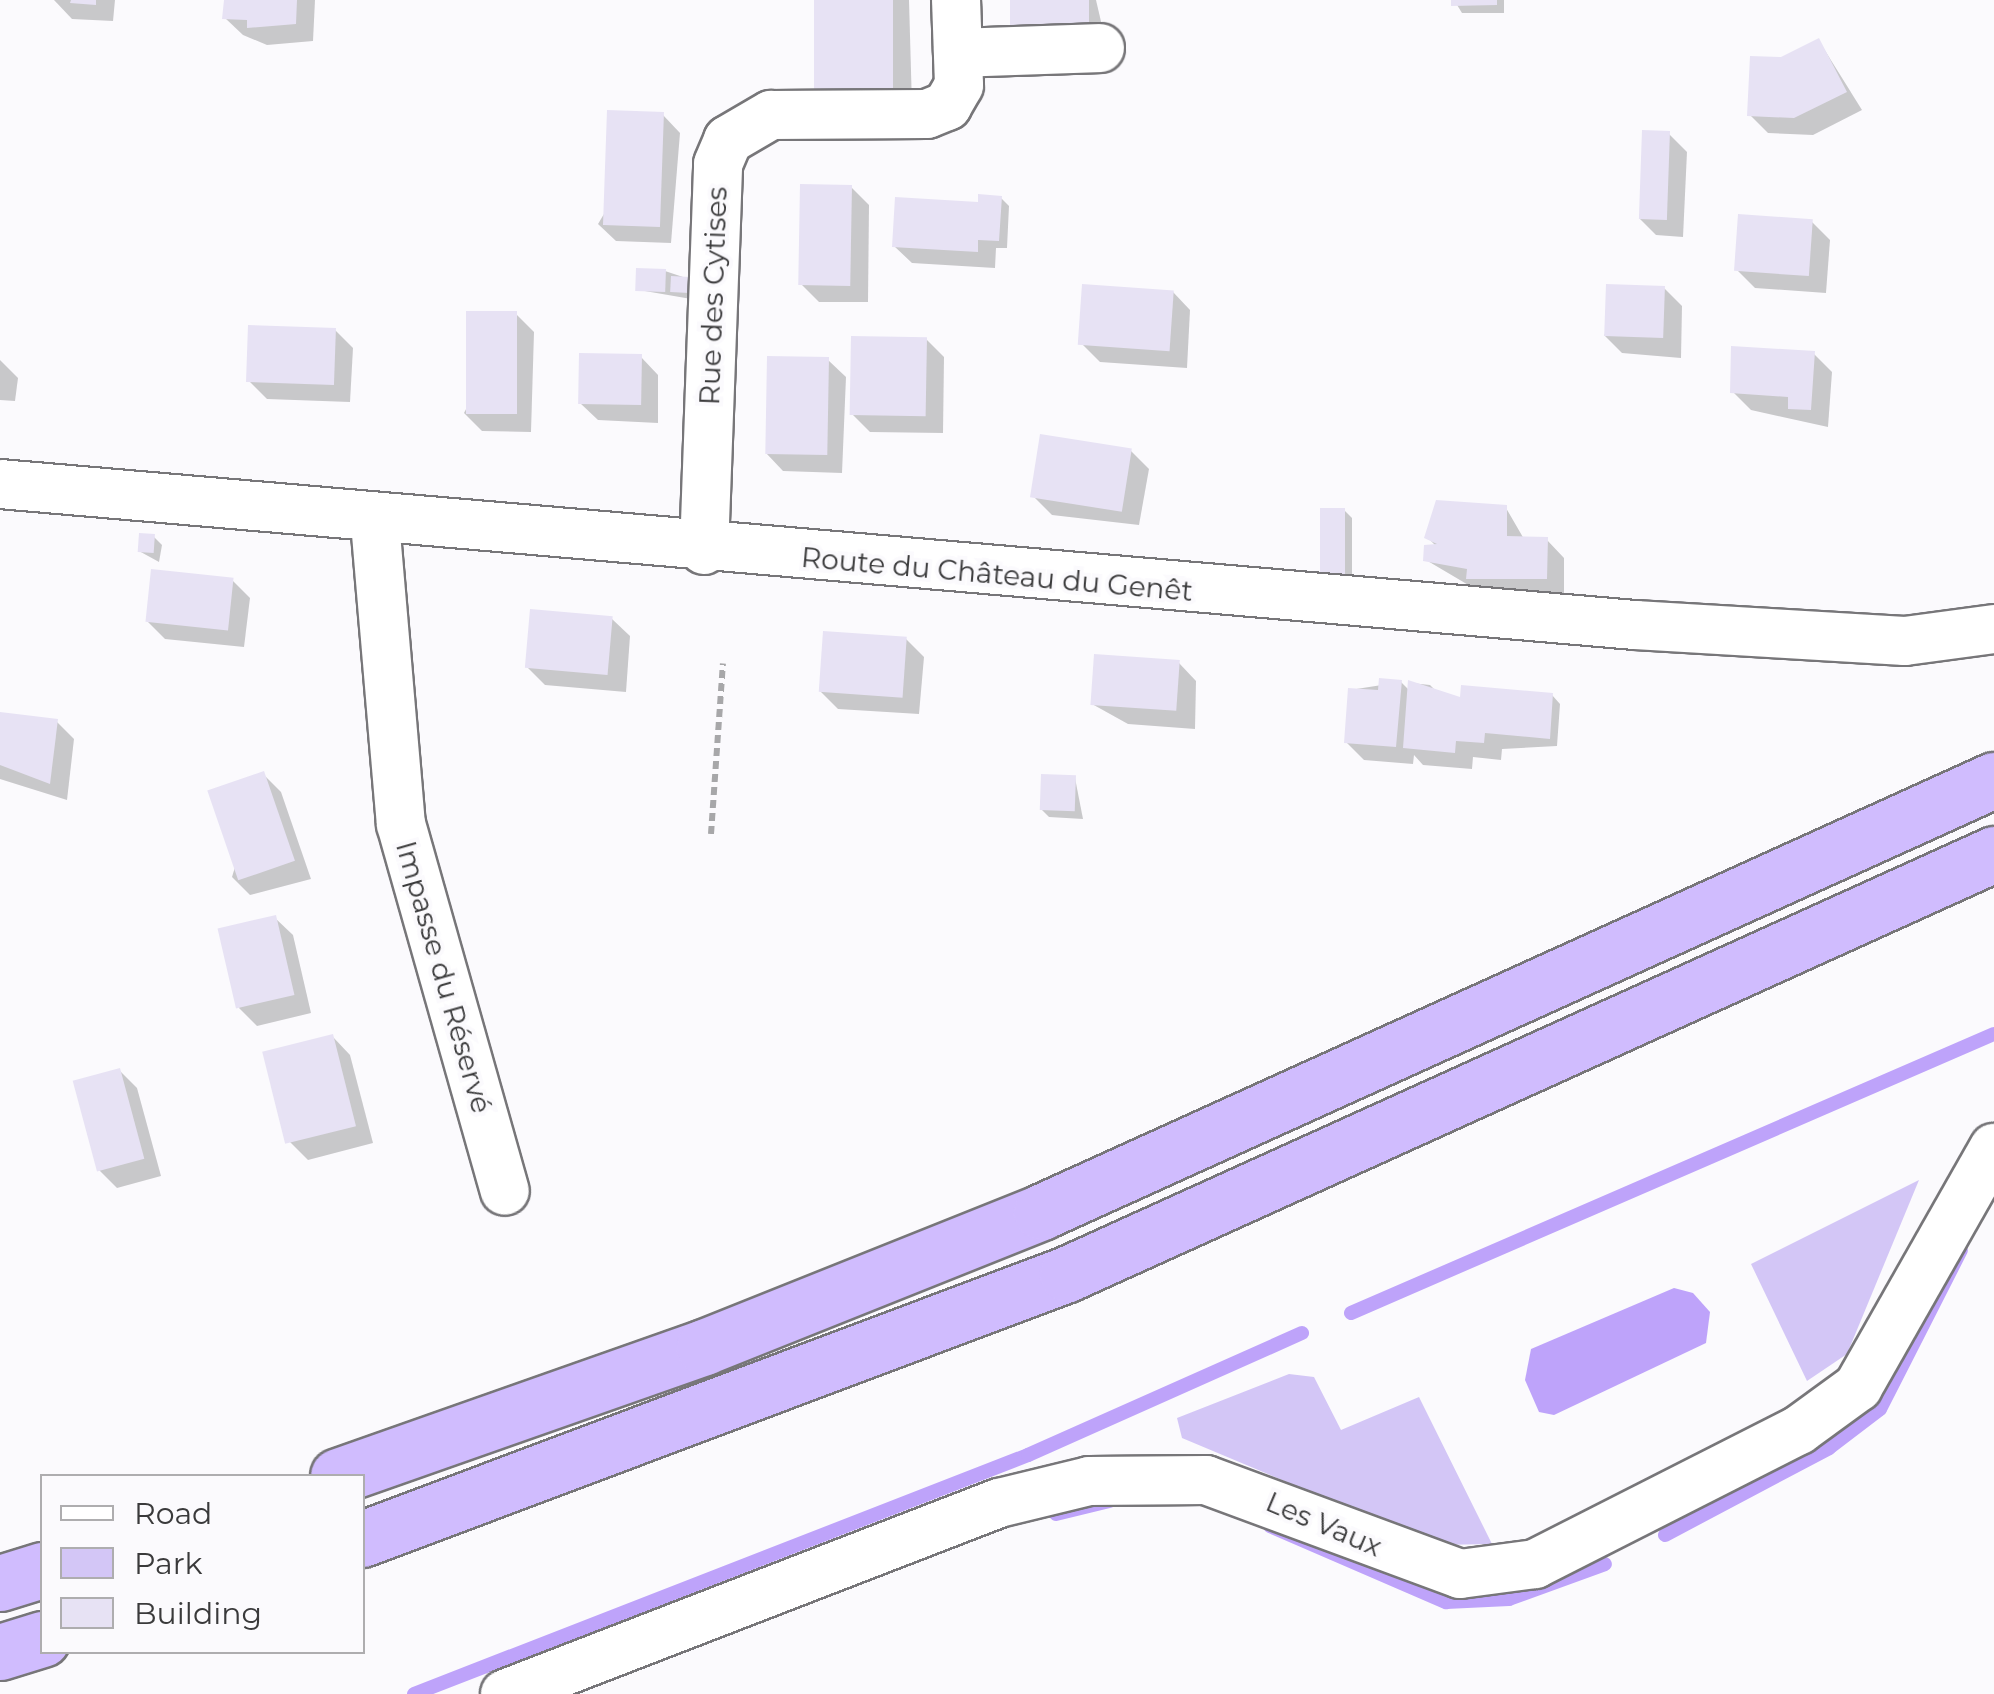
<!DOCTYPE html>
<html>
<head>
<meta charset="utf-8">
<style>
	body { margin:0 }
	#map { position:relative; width:1994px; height:1694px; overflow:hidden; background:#fbfafd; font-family:Montserrat,sans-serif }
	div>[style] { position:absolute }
	.green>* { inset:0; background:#d3c6f6 }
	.water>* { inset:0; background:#bea3fa }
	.shadow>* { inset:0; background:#0003 }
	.stream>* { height:14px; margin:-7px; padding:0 7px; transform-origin:7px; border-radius:7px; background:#bea3fa }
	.building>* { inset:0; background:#e7e2f4; transform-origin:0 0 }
	.path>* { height:6px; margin-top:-3px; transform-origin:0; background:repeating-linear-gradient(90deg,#a7a7a9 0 8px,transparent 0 13px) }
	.roads { filter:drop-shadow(2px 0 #777679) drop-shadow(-2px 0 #777679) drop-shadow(0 2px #777679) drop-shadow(0 -2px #777679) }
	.minor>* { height:48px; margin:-24px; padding:0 24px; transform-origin:24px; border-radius:24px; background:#fff }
	.trunk>* { height:55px; margin:-27.5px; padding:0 27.5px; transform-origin:27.5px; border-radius:27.5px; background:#d0bcfe }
	span { translate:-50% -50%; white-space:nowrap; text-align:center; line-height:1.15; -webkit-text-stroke:8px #fbfafd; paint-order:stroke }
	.street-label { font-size:28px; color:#3a3a3b }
	.legend { position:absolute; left:40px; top:1474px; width:325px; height:180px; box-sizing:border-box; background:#fbfafd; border:2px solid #aeadaf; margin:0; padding:12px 18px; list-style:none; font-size:30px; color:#3a3a3b }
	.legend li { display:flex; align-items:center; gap:20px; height:50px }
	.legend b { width:50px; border:2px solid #aeadaf }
</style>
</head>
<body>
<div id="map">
	<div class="green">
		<i style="clip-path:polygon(1919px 1180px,1847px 1354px,1807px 1381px,1751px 1264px)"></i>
		<i style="clip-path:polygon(1289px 1374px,1314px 1377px,1341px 1430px,1419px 1397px,1492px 1544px,1437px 1545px,1182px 1438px,1177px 1418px)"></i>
	</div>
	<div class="water">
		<i style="clip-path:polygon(1674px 1288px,1693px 1293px,1710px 1312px,1706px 1343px,1554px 1415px,1539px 1412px,1525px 1380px,1531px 1349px)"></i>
	</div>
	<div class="shadow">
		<i style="clip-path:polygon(54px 0,115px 0,113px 21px,72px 19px)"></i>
		<i style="clip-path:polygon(226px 0,315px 0,313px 41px,267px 45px,243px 35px,225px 18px)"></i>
		<i style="clip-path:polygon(816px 0,909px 0,912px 106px,819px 89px)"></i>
		<i style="clip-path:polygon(1012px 0,1096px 0,1106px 43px)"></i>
		<i style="clip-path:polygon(1454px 0,1504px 0,1504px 13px,1462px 13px)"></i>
		<i style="clip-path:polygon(1819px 41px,1862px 110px,1813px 135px,1768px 133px,1750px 115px,1782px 60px)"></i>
		<i style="clip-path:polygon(663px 115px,680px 133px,671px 243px,616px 241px,598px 224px)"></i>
		<i style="clip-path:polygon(1669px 134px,1687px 152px,1683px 237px,1656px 235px,1639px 218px)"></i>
		<i style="clip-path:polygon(851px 187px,869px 205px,868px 302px,819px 302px,801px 284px)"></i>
		<i style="clip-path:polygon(1001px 198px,1009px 206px,1007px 248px,996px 248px,995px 268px,912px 263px,894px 246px)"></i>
		<i style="clip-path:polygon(1812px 222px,1830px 240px,1826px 293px,1755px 288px,1737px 270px)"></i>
		<i style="clip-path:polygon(665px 271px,689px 279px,697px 300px,639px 290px)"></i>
		<i style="clip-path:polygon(1664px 288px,1682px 306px,1681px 358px,1622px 353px,1604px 335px)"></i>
		<i style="clip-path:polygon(1173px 292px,1190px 310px,1187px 368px,1100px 362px,1082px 344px)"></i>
		<i style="clip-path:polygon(516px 314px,534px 332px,531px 432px,482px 431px,464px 413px)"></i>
		<i style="clip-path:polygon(335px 330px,353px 348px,350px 402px,267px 399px,249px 381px)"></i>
		<i style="clip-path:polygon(926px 339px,944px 357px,943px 433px,870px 432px,852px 414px)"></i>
		<i style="clip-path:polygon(1814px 354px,1832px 372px,1828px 427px,1751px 410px,1733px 392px)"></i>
		<i style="clip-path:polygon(641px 357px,658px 375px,658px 423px,598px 420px,580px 403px)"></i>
		<i style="clip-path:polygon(0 360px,18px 378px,15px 401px,0 400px)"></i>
		<i style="clip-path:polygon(828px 360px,846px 377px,842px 473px,783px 471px,766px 453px)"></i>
		<i style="clip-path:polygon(1131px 451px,1149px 469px,1139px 525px,1052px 515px,1034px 497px)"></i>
		<i style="clip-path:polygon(1506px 508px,1524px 539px,1547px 540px,1564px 558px,1564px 596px,1487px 596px,1426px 560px,1436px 546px,1427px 537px)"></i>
		<i style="clip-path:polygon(1344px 510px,1352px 518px,1352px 589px,1320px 578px)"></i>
		<i style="clip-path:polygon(154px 537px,162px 545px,159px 562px,139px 551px)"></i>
		<i style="clip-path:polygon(232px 580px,250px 598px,244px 647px,165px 639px,147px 621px)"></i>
		<i style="clip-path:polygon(612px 619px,630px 636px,626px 692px,545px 685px,527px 667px)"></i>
		<i style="clip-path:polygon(906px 639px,924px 657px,919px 714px,838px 709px,820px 691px)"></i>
		<i style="clip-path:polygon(1179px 663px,1196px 681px,1195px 729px,1128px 724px,1092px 704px)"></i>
		<i style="clip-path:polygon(1401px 682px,1410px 691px,1411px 683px,1430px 685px,1443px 698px,1552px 695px,1560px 704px,1557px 746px,1502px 749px,1501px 760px,1473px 757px,1472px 769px,1423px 765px,1414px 755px,1413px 764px,1364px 760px,1346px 742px,1350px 690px)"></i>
		<i style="clip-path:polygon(0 715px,56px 721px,74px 739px,67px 800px,0 779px)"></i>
		<i style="clip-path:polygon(263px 774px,281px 792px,311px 879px,250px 895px,232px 877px)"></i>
		<i style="clip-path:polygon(1075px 778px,1083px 819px,1049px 817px,1041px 809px)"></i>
		<i style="clip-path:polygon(275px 918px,293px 935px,311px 1013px,257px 1026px,239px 1008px)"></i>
		<i style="clip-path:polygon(333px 1037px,350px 1055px,373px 1143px,308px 1160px,290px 1142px)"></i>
		<i style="clip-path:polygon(119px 1070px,137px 1088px,161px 1176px,117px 1188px,99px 1170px)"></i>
	</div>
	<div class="stream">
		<i style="left:1351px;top:1313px;width:701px;rotate:-23.46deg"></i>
		<i style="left:1056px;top:1514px;width:55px;rotate:-13.8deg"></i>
		<i style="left:1270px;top:1526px;width:192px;rotate:23.4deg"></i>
		<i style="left:1446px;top:1602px;width:63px;rotate:-2.7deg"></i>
		<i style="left:1509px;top:1599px;width:102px;rotate:-20deg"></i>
		<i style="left:1665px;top:1535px;width:186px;rotate:-27.9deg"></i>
		<i style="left:1829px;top:1448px;width:64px;rotate:-37.4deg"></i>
		<i style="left:1880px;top:1409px;width:178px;rotate:-63deg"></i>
		<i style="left:414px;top:1694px;width:659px;rotate:-21.27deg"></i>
		<i style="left:1028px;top:1455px;width:300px;rotate:-24deg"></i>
	</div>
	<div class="building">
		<i style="clip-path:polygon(71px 0,96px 0,96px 5px,70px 3px)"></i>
		<i style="clip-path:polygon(224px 0,297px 0,296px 24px,247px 28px,247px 20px,222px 19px)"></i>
		<i style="left:814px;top:0;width:79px;height:90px"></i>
		<i style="left:1010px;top:0;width:79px;height:28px"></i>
		<i style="clip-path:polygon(1451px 0,1497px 0,1497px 5px,1451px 6px)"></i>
		<i style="clip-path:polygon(1819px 38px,1847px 92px,1794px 118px,1747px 116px,1750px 56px,1781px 57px)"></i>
		<i style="left:607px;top:110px;width:57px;height:115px;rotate:2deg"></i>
		<i style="left:1642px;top:130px;width:28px;height:89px;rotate:2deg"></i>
		<i style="left:800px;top:184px;width:52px;height:101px;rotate:1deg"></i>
		<i style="clip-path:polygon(978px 194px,1002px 196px,999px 241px,978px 240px,978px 252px,892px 247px,895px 197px,978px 202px)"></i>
		<i style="left:1738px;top:214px;width:75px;height:57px;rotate:4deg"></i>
		<i style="left:636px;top:268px;width:30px;height:23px;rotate:2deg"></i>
		<i style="left:671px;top:276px;width:19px;height:16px;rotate:3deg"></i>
		<i style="left:1082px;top:284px;width:92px;height:61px;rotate:4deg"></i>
		<i style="left:1606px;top:284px;width:59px;height:52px;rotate:2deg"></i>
		<i style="left:466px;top:311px;width:51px;height:103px"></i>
		<i style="left:248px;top:325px;width:88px;height:57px;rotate:2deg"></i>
		<i style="left:851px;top:336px;width:76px;height:79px;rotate:1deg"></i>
		<i style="clip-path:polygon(1731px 346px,1815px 351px,1811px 410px,1788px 409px,1788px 397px,1730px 393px)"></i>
		<i style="left:579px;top:353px;width:63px;height:51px;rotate:1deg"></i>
		<i style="left:767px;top:356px;width:62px;height:98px;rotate:1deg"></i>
		<i style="left:1040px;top:434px;width:93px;height:64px;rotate:9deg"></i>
		<i style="clip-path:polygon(1436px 500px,1507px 505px,1507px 536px,1548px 537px,1547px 579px,1466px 579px,1467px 569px,1423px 561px,1424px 545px,1437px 544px,1424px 538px)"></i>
		<i style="left:1320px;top:508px;width:25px;height:71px"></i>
		<i style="left:139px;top:533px;width:16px;height:19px;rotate:4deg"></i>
		<i style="left:151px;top:569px;width:83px;height:53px;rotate:6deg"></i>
		<i style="left:530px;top:609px;width:83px;height:59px;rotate:5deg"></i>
		<i style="left:823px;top:631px;width:84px;height:61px;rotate:4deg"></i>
		<i style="left:1094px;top:654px;width:86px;height:51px;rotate:4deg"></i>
		<i style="clip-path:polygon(1379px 678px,1402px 680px,1396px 747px,1344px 743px,1348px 688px,1378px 690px)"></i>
		<i style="clip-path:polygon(1408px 680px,1460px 697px,1461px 685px,1553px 693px,1550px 739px,1485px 733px,1484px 743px,1456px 741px,1455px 753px,1403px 748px)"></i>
		<i style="clip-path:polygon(0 712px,58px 719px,50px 784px,0 765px)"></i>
		<i style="left:264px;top:771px;width:95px;height:60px;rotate:71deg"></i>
		<i style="left:1041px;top:774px;width:35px;height:36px;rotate:2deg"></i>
		<i style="left:276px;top:915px;width:82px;height:60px;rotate:77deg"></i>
		<i style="left:333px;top:1034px;width:95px;height:73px;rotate:76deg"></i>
		<i style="left:120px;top:1068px;width:94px;height:49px;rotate:75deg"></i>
	</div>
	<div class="path">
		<i style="left:711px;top:834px;width:171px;rotate:-86deg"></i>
	</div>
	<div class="roads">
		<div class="minor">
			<i style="left:958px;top:53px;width:142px;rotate:-2deg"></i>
			<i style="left:0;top:484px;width:1641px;rotate:4.93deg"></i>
			<i style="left:1635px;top:625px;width:270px;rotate:3.4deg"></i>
			<i style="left:1905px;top:641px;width:90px;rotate:-7.7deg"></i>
			<i style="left:375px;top:522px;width:303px;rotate:85.1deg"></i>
			<i style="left:401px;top:824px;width:381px;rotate:74.2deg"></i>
			<i style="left:704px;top:550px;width:386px;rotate:-87.9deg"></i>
			<i style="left:718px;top:164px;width:26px;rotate:-67deg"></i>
			<i style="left:728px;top:140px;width:50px;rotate:-30.2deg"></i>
			<i style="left:771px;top:115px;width:156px;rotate:-0.4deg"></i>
			<i style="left:927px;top:114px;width:22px;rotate:-22deg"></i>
			<i style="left:947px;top:106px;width:24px;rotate:-60deg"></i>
			<i style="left:959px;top:85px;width:85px;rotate:-92deg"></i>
			<i style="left:505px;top:1694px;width:530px;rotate:-21.14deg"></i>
			<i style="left:999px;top:1503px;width:93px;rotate:-13.7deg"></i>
			<i style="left:1089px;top:1481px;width:117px;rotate:-0.5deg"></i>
			<i style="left:1206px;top:1480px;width:271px;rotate:20.3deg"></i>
			<i style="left:1460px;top:1574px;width:76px;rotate:-7.6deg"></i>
			<i style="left:1535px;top:1564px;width:296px;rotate:-26.9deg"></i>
			<i style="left:1799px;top:1430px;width:73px;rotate:-36.1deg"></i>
			<i style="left:1858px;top:1387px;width:275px;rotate:-60.4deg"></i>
		</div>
		<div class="trunk">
			<i style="left:338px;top:1476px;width:388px;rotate:-19.4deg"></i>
			<i style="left:704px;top:1347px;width:363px;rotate:-21.8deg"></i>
			<i style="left:1041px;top:1212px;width:1046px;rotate:-24.39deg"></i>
			<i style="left:362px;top:1539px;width:753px;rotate:-20.6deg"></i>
			<i style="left:1067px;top:1274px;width:1018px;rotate:-24.37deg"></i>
			<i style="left:0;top:1583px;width:44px;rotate:-17.2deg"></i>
			<i style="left:0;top:1652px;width:44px;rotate:-17.2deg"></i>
		</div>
	</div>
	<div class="street-label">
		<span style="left:713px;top:296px;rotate:-88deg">Rue des Cytises</span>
		<span style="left:997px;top:574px;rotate:5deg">Route du Château du Genêt</span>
		<span style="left:444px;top:977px;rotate:74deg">Impasse du Réservé</span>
		<span style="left:1324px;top:1524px;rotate:23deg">Les Vaux</span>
	</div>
	<ul class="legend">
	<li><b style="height:12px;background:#fff"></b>Road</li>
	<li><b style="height:28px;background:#d3c6f6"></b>Park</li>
	<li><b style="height:28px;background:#e7e2f4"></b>Building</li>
	</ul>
</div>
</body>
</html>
